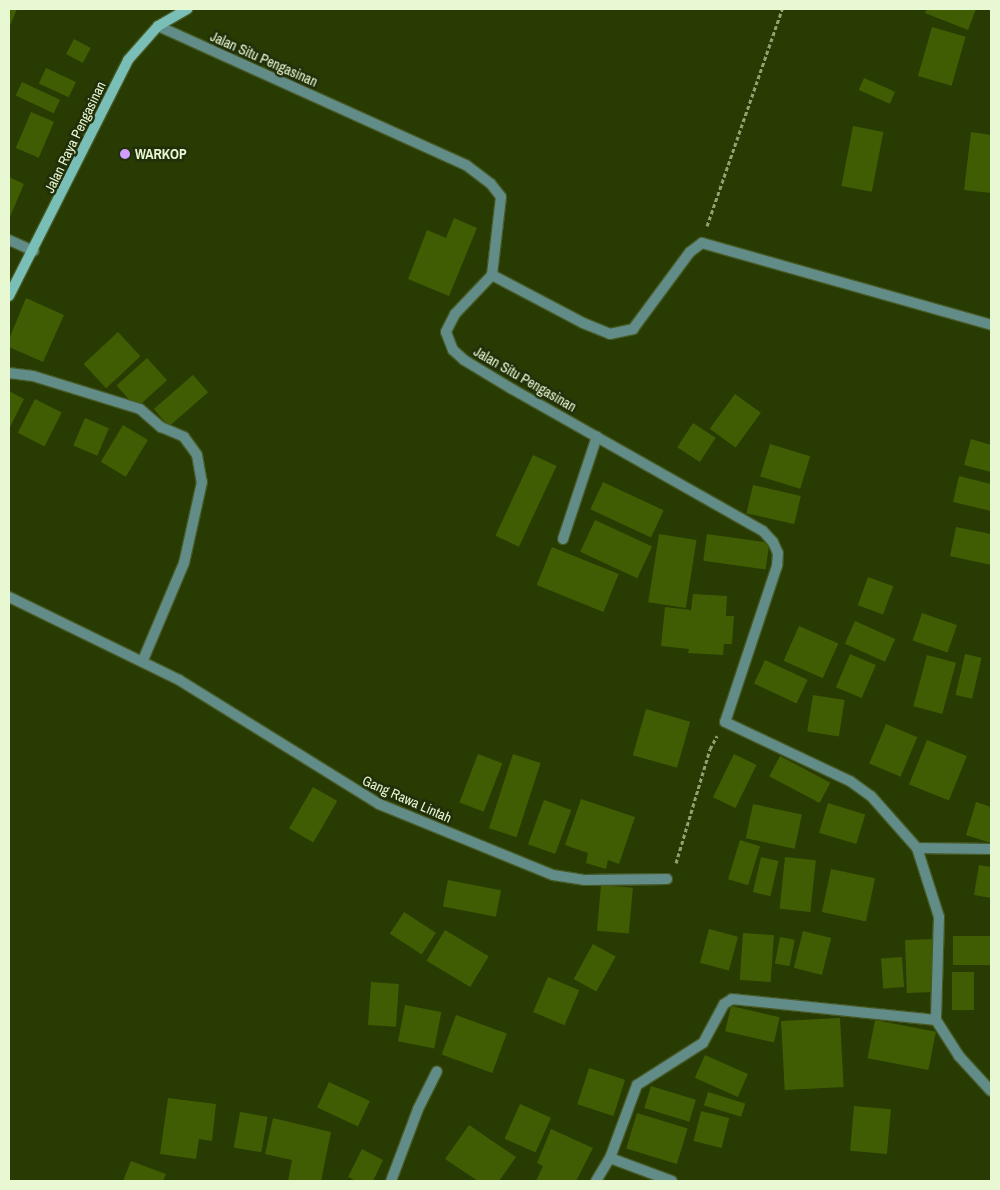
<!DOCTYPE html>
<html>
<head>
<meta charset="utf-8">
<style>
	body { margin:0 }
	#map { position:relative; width:1000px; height:1190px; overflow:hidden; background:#273b02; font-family:"Archivo Narrow",sans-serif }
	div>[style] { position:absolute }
	.building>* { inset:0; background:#405d03; transform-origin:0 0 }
	.path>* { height:3px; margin-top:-1.5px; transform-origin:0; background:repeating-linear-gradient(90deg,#90a274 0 4px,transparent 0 6.5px) }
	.roads { filter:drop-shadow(1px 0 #465923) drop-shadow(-1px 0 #465923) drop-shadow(0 1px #465923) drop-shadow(0 -1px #465923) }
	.street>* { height:10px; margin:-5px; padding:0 5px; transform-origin:5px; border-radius:5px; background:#628c87 }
	.secondary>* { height:10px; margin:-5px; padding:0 5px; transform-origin:5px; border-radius:5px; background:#79beb7 }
	.dots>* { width:14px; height:14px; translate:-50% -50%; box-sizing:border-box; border:2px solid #212f0a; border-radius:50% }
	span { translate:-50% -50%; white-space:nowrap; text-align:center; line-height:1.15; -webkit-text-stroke:5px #212f0a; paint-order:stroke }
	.street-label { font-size:14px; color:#e7f8d3 }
	.poi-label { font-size:14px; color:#e7f8d3; font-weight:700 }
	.left { translate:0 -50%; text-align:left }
	.frame { position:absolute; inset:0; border:10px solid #e7f8d3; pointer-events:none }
</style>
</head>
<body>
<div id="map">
	<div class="building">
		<i style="clip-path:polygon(9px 9px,17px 9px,9px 28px)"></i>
		<i style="clip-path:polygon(927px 9px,976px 9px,968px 30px,925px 13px)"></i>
		<i style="left:932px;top:27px;width:35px;height:51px;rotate:16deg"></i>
		<i style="left:74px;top:39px;width:19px;height:17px;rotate:28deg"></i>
		<i style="left:46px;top:68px;width:33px;height:17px;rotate:25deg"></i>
		<i style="left:864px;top:78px;width:34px;height:13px;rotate:24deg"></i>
		<i style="left:22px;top:82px;width:42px;height:15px;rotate:25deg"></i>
		<i style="left:31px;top:112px;width:25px;height:39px;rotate:23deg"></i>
		<i style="left:853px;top:126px;width:31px;height:61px;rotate:11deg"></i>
		<i style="clip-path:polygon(971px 132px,991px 135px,991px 193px,964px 190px)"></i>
		<i style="clip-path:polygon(9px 177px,24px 184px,9px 219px)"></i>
		<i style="clip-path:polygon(454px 218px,477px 228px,449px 296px,408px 279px,427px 230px,446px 238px)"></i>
		<i style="clip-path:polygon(26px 298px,64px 315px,43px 362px,9px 347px,9px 339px)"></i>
		<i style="left:118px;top:332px;width:33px;height:47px;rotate:47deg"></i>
		<i style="left:147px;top:358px;width:30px;height:41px;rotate:48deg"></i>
		<i style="left:193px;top:375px;width:23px;height:52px;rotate:49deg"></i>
		<i style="clip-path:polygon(9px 391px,24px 399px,9px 429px)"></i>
		<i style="left:735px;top:394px;width:32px;height:43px;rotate:36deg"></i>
		<i style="left:35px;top:399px;width:30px;height:38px;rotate:27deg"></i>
		<i style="left:85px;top:418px;width:26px;height:30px;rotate:23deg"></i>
		<i style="left:693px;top:423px;width:27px;height:29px;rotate:33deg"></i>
		<i style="left:123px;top:425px;width:29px;height:43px;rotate:31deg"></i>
		<i style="clip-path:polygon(971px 439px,991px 445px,991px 472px,964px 465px)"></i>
		<i style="left:770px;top:444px;width:42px;height:34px;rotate:17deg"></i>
		<i style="left:533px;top:455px;width:26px;height:89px;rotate:25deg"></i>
		<i style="clip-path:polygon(959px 476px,991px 484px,991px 511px,953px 502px)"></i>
		<i style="left:603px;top:482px;width:67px;height:30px;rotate:25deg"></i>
		<i style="left:753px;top:485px;width:49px;height:29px;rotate:13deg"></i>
		<i style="left:595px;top:520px;width:63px;height:35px;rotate:25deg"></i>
		<i style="clip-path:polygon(956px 527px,991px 534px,991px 565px,950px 556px)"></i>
		<i style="left:659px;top:534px;width:38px;height:69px;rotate:9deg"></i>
		<i style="left:707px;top:534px;width:63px;height:27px;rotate:8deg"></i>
		<i style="left:552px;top:547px;width:72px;height:41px;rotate:22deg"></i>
		<i style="left:868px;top:577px;width:27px;height:30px;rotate:20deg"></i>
		<i style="clip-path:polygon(693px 594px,727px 596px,726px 616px,734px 616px,732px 644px,724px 644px,723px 655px,688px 653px,689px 649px,661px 646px,665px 607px,691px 610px)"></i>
		<i style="left:922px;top:613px;width:37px;height:29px;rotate:19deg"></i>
		<i style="left:855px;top:621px;width:44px;height:25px;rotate:24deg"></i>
		<i style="left:799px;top:626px;width:43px;height:38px;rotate:24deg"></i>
		<i style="left:850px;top:654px;width:28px;height:36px;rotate:23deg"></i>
		<i style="left:965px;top:654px;width:17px;height:42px;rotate:13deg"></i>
		<i style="left:927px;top:655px;width:30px;height:53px;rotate:15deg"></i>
		<i style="left:765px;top:660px;width:47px;height:26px;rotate:25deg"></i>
		<i style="left:813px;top:695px;width:32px;height:37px;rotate:9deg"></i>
		<i style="left:646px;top:709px;width:46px;height:48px;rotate:16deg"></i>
		<i style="left:886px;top:724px;width:34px;height:43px;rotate:23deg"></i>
		<i style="left:927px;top:740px;width:43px;height:48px;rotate:22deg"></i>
		<i style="left:478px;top:754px;width:26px;height:52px;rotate:21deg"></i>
		<i style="left:513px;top:754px;width:29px;height:78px;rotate:18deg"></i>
		<i style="left:734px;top:754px;width:25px;height:48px;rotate:26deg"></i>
		<i style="left:780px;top:756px;width:57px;height:23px;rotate:28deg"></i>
		<i style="left:313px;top:787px;width:28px;height:48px;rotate:30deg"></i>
		<i style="clip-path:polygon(581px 799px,635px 817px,619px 864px,608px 860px,606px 869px,586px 863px,588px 853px,565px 845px)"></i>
		<i style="left:544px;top:800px;width:29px;height:47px;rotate:20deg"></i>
		<i style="clip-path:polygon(976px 802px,991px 807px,991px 843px,966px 835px)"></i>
		<i style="left:828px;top:803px;width:39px;height:31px;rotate:17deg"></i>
		<i style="left:753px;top:804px;width:50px;height:35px;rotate:12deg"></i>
		<i style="left:740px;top:840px;width:21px;height:41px;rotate:17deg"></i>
		<i style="left:761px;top:857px;width:18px;height:36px;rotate:13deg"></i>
		<i style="left:785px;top:857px;width:31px;height:52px;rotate:6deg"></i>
		<i style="clip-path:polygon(979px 865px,991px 867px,991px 898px,974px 895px)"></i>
		<i style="left:831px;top:869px;width:45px;height:44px;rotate:12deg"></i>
		<i style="left:448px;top:880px;width:54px;height:27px;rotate:11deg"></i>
		<i style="left:601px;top:885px;width:32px;height:46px;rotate:5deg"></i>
		<i style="left:404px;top:912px;width:38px;height:26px;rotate:33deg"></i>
		<i style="left:709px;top:929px;width:30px;height:35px;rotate:15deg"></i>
		<i style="left:445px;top:930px;width:51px;height:36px;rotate:31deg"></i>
		<i style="left:803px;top:931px;width:29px;height:38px;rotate:14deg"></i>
		<i style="left:743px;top:933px;width:31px;height:47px;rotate:4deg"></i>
		<i style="left:953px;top:936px;width:38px;height:29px"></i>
		<i style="left:780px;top:937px;width:15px;height:27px;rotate:11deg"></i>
		<i style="left:933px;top:939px;width:53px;height:28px;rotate:88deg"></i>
		<i style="left:593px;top:944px;width:26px;height:40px;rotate:29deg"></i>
		<i style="left:902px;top:957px;width:30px;height:21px;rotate:86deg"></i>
		<i style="left:952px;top:972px;width:22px;height:38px"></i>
		<i style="left:548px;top:977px;width:34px;height:38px;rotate:23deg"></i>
		<i style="left:371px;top:982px;width:28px;height:43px;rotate:4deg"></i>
		<i style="left:405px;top:1005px;width:37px;height:37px;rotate:11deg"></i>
		<i style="left:731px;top:1006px;width:50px;height:26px;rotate:13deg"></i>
		<i style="left:456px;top:1015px;width:54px;height:42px;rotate:20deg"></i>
		<i style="left:840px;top:1018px;width:69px;height:59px;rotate:87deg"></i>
		<i style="left:875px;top:1020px;width:62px;height:39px;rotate:11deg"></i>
		<i style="left:705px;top:1055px;width:47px;height:25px;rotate:24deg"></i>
		<i style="left:589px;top:1068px;width:38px;height:38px;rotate:18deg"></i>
		<i style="left:329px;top:1082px;width:45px;height:28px;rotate:25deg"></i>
		<i style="left:651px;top:1086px;width:47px;height:23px;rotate:17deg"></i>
		<i style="left:708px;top:1092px;width:39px;height:14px;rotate:17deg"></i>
		<i style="clip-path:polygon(168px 1098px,216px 1104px,212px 1141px,199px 1139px,196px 1159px,160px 1154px)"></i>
		<i style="left:520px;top:1104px;width:34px;height:38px;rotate:24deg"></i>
		<i style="left:854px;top:1106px;width:37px;height:45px;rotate:5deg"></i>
		<i style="left:701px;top:1111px;width:29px;height:31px;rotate:14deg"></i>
		<i style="left:240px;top:1112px;width:28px;height:36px;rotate:10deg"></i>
		<i style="left:637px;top:1113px;width:53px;height:37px;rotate:17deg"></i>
		<i style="clip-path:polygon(273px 1118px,331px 1132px,321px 1181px,288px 1181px,292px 1160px,265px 1154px)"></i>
		<i style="clip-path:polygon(469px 1125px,516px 1157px,499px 1181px,478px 1181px,445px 1159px)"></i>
		<i style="clip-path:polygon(551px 1129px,593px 1148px,576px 1181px,536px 1181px,543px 1166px,537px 1163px)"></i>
		<i style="clip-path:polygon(362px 1149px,383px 1160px,373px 1181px,356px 1181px,348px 1177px)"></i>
		<i style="clip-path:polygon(131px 1161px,166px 1174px,163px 1181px,123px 1181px)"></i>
	</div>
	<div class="path">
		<i style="left:707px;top:226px;width:230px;rotate:-70.9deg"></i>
		<i style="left:676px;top:863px;width:119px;rotate:-73.4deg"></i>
		<i style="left:710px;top:749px;width:15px;rotate:-62deg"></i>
	</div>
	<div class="roads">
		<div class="street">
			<i style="left:158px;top:26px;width:338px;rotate:24.3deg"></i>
			<i style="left:466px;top:165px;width:31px;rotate:37deg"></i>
			<i style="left:491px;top:184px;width:16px;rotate:52deg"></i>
			<i style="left:501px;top:197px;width:79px;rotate:96.6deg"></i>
			<i style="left:492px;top:275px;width:54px;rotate:133.5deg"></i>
			<i style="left:455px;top:314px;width:20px;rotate:117deg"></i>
			<i style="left:446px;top:332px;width:19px;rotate:69deg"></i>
			<i style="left:453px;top:350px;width:15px;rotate:42deg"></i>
			<i style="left:464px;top:360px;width:56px;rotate:31.1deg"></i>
			<i style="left:512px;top:389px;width:288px;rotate:29.5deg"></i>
			<i style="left:763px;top:531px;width:15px;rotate:48deg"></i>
			<i style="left:773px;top:542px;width:12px;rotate:66deg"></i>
			<i style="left:778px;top:553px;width:13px;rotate:94deg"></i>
			<i style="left:777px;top:566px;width:164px;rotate:108.4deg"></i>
			<i style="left:725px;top:722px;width:138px;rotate:25.3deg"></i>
			<i style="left:850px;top:781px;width:26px;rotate:36deg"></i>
			<i style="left:871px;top:796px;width:69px;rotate:48.5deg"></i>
			<i style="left:917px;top:848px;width:72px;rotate:72.3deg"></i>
			<i style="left:939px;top:917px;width:103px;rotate:91.7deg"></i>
			<i style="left:936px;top:1020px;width:43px;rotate:57.4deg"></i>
			<i style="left:959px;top:1056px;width:47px;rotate:47.6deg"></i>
			<i style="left:9px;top:240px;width:27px;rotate:24deg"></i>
			<i style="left:492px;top:275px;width:103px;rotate:27.8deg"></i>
			<i style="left:583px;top:323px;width:29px;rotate:22deg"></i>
			<i style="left:610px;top:334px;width:24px;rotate:-12deg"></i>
			<i style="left:633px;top:329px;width:96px;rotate:-53.5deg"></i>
			<i style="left:690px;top:252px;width:15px;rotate:-37deg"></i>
			<i style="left:702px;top:243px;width:300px;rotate:15.8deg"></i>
			<i style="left:9px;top:373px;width:24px;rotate:7deg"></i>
			<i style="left:33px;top:376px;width:112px;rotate:17.1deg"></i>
			<i style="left:140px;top:409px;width:28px;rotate:41deg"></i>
			<i style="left:161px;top:427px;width:25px;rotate:23deg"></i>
			<i style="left:184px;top:437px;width:22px;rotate:54deg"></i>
			<i style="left:197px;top:455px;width:27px;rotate:80deg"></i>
			<i style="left:202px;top:482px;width:83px;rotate:102.5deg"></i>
			<i style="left:184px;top:563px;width:105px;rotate:112.9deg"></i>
			<i style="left:563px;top:539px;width:108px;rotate:-71.7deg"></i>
			<i style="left:9px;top:597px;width:189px;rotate:26deg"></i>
			<i style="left:179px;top:680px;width:235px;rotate:31.8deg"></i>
			<i style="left:379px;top:804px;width:188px;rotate:22.2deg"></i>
			<i style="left:553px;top:875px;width:31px;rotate:9deg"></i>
			<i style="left:584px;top:880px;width:83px;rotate:-0.7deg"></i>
			<i style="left:917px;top:848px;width:74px;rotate:0.8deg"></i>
			<i style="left:610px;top:1158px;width:66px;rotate:20.4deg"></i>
			<i style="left:391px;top:1181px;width:77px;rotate:-69.4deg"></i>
			<i style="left:418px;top:1109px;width:42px;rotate:-63.4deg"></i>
			<i style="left:596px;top:1181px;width:27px;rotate:-59deg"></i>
			<i style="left:610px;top:1158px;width:78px;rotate:-69.7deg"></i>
			<i style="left:637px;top:1085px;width:78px;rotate:-32.5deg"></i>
			<i style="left:703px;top:1043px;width:44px;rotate:-61.7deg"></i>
			<i style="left:724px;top:1004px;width:9px;rotate:-32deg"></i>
			<i style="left:732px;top:999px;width:205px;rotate:5.9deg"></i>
		</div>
		<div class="secondary">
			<i style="left:9px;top:296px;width:264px;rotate:-63.2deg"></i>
			<i style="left:128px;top:60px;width:45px;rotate:-48.6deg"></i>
			<i style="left:158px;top:26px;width:34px;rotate:-30deg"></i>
		</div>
	</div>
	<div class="dots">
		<i style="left:125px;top:154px;background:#d19dfe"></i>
	</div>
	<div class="street-label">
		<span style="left:264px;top:59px;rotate:24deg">Jalan Situ Pengasinan</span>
		<span style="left:75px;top:137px;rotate:-64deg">Jalan Raya Pengasinan</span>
		<span style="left:525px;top:379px;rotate:30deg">Jalan Situ Pengasinan</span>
		<span style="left:407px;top:799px;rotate:24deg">Gang Rawa Lintah</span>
	</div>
	<div class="poi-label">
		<span class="left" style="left:135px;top:154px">WARKOP</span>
	</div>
	<div class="frame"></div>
</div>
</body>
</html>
